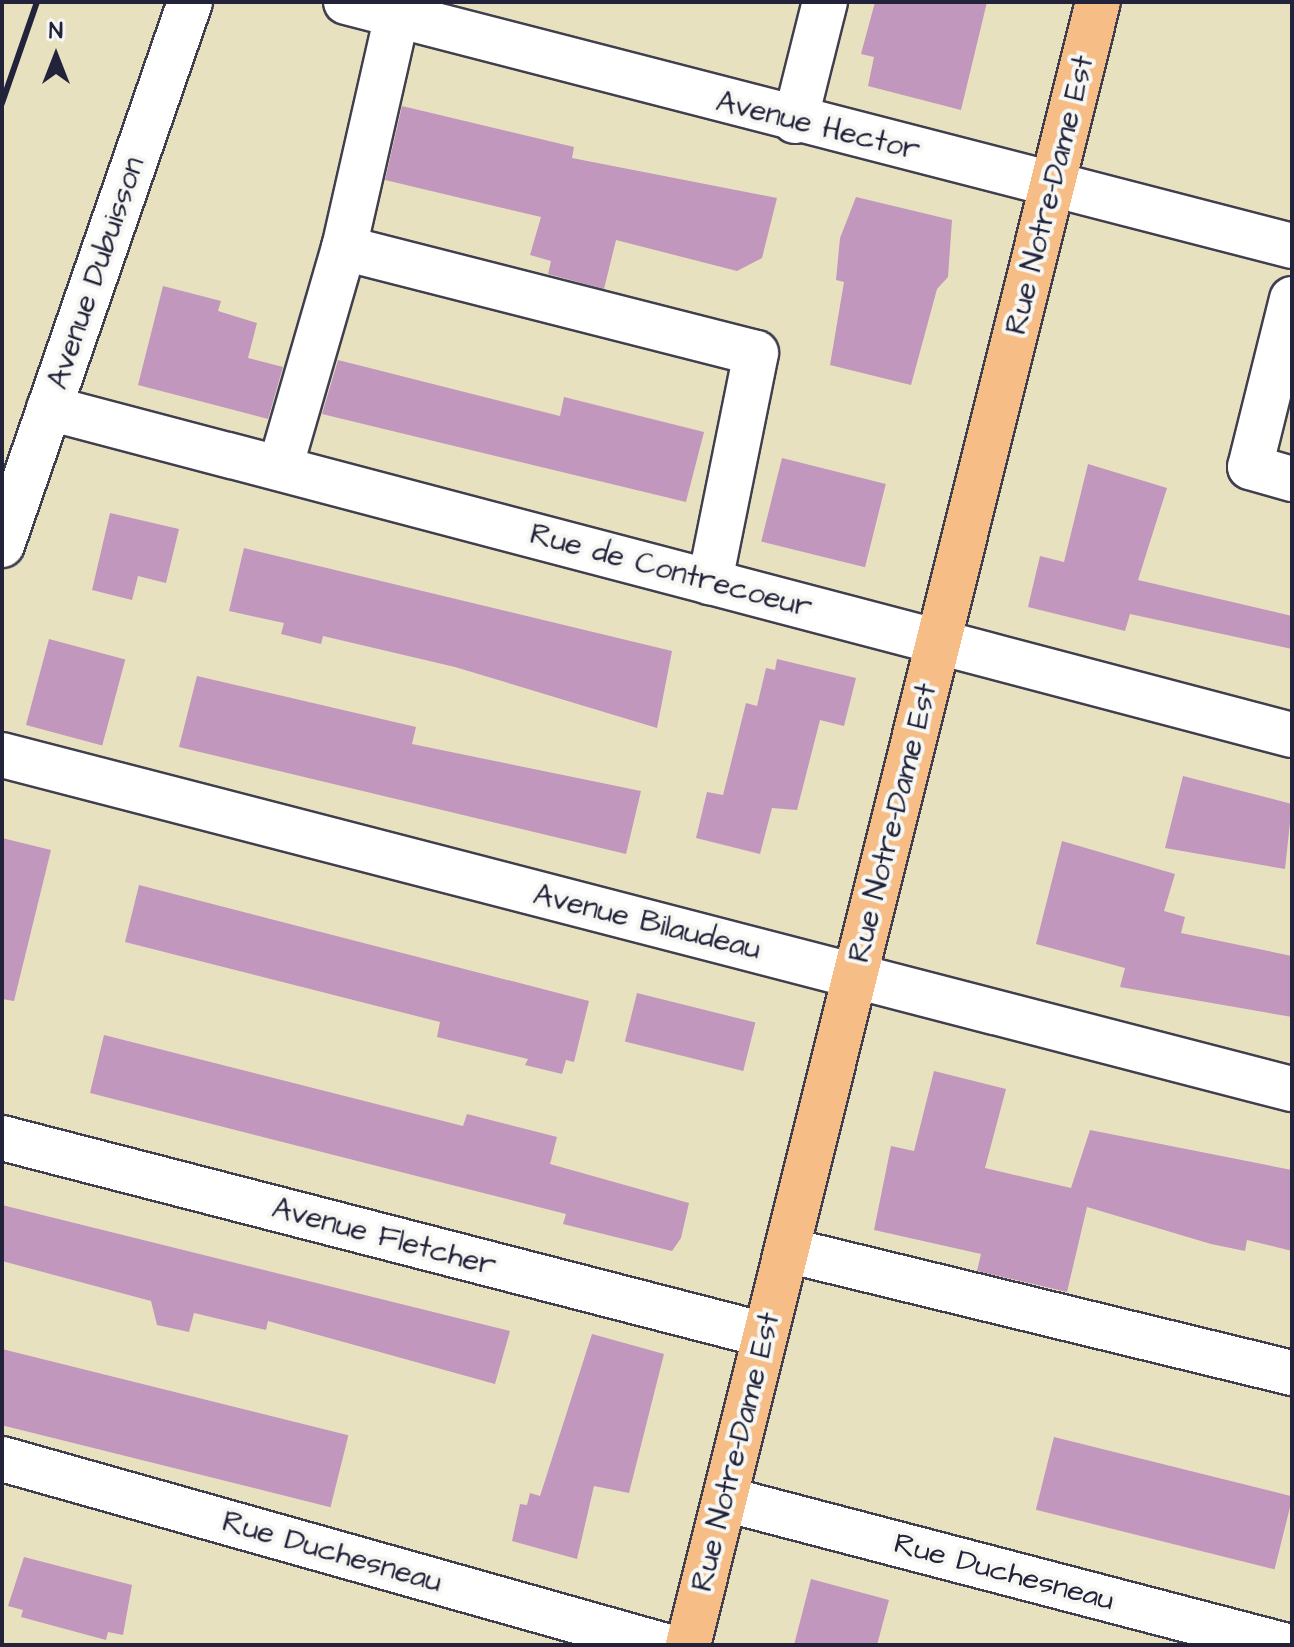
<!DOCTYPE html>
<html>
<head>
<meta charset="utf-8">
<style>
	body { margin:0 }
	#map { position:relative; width:1294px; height:1647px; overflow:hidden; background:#e8e1bf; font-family:"Architects Daughter",sans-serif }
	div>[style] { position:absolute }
	.building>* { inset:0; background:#c197bd; transform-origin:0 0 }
	.roads { filter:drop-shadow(2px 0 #403f4f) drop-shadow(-2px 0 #403f4f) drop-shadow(0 2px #403f4f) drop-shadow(0 -2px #403f4f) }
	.minor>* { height:44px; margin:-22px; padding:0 22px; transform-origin:22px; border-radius:22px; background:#fff }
	.major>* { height:44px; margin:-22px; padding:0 22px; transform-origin:22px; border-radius:22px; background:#f6be86 }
	.rail>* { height:6px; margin:-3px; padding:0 3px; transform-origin:3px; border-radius:3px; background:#22223b }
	span { translate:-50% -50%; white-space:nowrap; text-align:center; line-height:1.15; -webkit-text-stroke:8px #f6f6f2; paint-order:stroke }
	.street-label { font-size:30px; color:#22223b }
	.frame { position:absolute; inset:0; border:4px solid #22223b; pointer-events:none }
	.north { position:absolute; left:16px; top:16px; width:80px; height:80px; -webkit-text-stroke:6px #f6f6f2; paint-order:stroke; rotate:0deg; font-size:22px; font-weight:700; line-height:32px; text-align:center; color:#22223b }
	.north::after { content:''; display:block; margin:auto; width:28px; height:36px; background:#22223b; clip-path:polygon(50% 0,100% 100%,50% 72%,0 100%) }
</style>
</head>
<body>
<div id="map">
	<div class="building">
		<i style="clip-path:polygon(875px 2px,987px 2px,961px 110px,868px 86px,874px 57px,861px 54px)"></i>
		<i style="clip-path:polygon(402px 106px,574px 147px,572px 158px,777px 198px,762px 258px,737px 271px,616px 240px,604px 289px,548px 274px,551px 261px,530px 255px,541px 217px,385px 180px)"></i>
		<i style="clip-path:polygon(856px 197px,952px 220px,948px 277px,937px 289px,911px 385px,830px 365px,844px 282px,836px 280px,840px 238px)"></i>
		<i style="clip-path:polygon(163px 286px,221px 301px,218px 311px,257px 323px,248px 358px,283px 367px,268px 419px,138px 385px)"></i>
		<i style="clip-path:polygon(338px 360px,560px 416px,564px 397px,704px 432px,686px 502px,322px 414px)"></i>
		<i style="left:782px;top:458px;width:107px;height:86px;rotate:14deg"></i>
		<i style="clip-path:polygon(1088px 464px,1167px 488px,1138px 580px,1292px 616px,1292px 649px,1130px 614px,1125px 631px,1028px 607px,1040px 556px,1064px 562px)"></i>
		<i style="clip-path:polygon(110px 513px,179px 529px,166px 583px,138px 576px,132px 600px,92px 590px)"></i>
		<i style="clip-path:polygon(244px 548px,672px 651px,657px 728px,455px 667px,323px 636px,321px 644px,281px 634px,284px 623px,229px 611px)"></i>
		<i style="left:49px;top:639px;width:79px;height:89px;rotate:15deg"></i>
		<i style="clip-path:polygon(777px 659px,856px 678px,844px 726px,820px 720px,797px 810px,772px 808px,760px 854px,696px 838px,707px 792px,723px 795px,746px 703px,757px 706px,766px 668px,775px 670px)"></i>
		<i style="clip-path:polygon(197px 676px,416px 727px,412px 744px,641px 791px,626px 854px,179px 747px)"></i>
		<i style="clip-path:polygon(1183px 776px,1292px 804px,1285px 869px,1165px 848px)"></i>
		<i style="clip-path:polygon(2px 838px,51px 850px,14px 1001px,2px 999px)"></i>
		<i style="clip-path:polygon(1062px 841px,1175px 874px,1164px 911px,1185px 917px,1181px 933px,1292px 956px,1292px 1017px,1120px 987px,1125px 968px,1036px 944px)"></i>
		<i style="clip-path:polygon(139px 885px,589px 1001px,574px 1062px,566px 1060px,562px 1074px,525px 1065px,528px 1059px,437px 1037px,440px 1022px,125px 942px)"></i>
		<i style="left:637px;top:993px;width:122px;height:50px;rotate:14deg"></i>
		<i style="clip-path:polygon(104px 1035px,463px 1126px,467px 1114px,557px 1137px,550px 1164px,689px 1203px,681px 1238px,672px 1251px,563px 1224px,566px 1214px,90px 1093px)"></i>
		<i style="clip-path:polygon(934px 1071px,1006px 1089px,985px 1168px,1071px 1188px,1090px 1130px,1292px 1170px,1292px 1251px,1247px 1240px,1245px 1251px,1211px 1244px,1087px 1207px,1067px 1292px,977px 1271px,981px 1254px,874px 1230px,891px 1146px,914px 1151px)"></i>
		<i style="clip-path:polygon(2px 1205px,510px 1331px,495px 1384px,268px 1321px,266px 1330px,194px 1313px,189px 1332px,157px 1325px,151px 1301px,2px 1261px)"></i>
		<i style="clip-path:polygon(592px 1334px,664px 1354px,629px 1493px,594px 1486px,577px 1559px,512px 1541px,520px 1504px,527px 1505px,530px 1493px,540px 1496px)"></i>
		<i style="left:2px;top:1349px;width:357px;height:74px;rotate:14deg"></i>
		<i style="left:1054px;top:1437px;width:246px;height:75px;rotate:14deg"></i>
		<i style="clip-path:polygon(24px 1557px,132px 1585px,123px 1635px,108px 1632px,106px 1640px,21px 1617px,23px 1610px,8px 1606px)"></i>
		<i style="clip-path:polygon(811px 1579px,889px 1600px,877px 1645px,794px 1645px)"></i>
	</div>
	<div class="roads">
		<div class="minor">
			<i style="left:346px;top:2px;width:977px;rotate:14.46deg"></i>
			<i style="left:397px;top:15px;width:239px;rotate:102.8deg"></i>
			<i style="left:344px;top:248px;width:425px;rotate:14.3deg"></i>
			<i style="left:756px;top:353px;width:234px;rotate:101.4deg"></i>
			<i style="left:795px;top:121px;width:123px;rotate:-75.9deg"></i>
			<i style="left:1292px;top:299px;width:173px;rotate:104deg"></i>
			<i style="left:1250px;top:467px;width:44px;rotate:15.9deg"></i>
			<i style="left:49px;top:408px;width:1285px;rotate:14.74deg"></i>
			<i style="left:280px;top:468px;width:229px;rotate:-73.8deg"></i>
			<i style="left:2px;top:545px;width:575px;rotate:-70.9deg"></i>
			<i style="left:2px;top:755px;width:1333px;rotate:14.52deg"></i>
			<i style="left:2px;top:1138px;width:788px;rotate:14.48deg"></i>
			<i style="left:787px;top:1250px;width:520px;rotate:13.69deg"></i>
			<i style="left:2px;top:1459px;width:686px;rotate:15.74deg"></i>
			<i style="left:725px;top:1499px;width:577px;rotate:14.66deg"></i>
		</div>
		<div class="major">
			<i style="left:688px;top:1645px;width:1693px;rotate:-75.99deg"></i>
		</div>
	</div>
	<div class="rail">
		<i style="left:2px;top:103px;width:107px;rotate:-70.9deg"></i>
	</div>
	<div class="street-label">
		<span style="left:818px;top:126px;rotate:14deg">Avenue Hector</span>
		<span style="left:1050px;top:195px;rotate:-76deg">Rue Notre-Dame Est</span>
		<span style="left:96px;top:273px;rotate:-71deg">Avenue Dubuisson</span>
		<span style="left:671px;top:571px;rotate:15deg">Rue de Contrecoeur</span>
		<span style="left:893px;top:823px;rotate:-76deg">Rue Notre-Dame Est</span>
		<span style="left:647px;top:922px;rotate:14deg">Avenue Bilaudeau</span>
		<span style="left:384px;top:1237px;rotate:15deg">Avenue Fletcher</span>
		<span style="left:736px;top:1452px;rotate:-76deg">Rue Notre-Dame Est</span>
		<span style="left:332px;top:1552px;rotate:16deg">Rue Duchesneau</span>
		<span style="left:1004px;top:1572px;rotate:15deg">Rue Duchesneau</span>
	</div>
	<div class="frame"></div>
	<div class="north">N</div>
</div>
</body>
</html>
